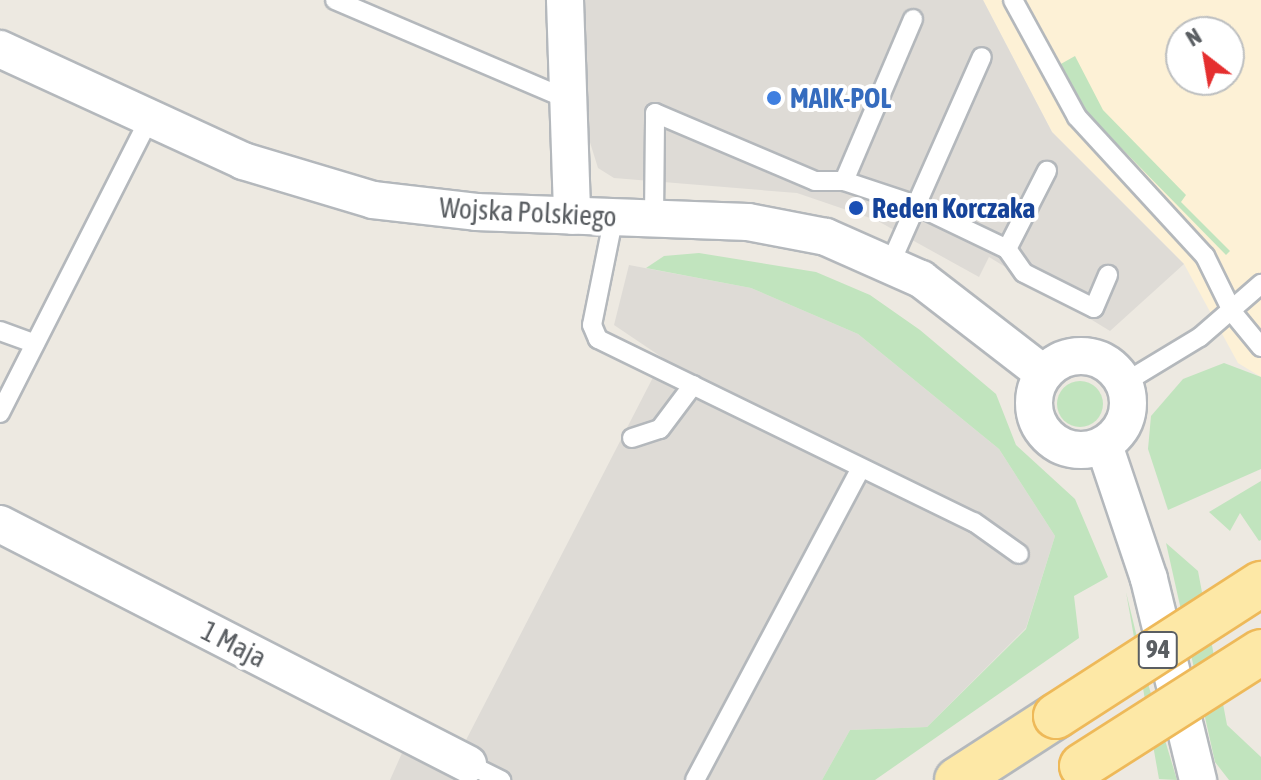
<!DOCTYPE html>
<html>
<head>
<meta charset="utf-8">
<style>
	body { margin:0 }
	#map { position:relative; width:1261px; height:780px; overflow:hidden; background:#ede9e1; font-family:"Asap Condensed",sans-serif }
	div>[style] { position:absolute }
	.commercial>* { inset:0; background:#fdf1d6 }
	.industrial>* { inset:0; background:#dedbd6 }
	.green>* { inset:0; background:#c1e4be }
	.round { border-radius:50% }
	.roads { filter:drop-shadow(2px 0 #b4b8bc) drop-shadow(-2px 0 #b4b8bc) drop-shadow(0 2px #b4b8bc) drop-shadow(0 -2px #b4b8bc) }
	.service>* { height:18px; margin:-9px; padding:0 9px; transform-origin:9px; border-radius:9px; background:#fff }
	.minor>* { height:36px; margin:-18px; padding:0 18px; transform-origin:18px; border-radius:18px; background:#fff }
	.minor>.ring { margin:-18px; padding:0; box-sizing:content-box; background:none; border:36px solid #fff; border-radius:50% }
	.primary>* { height:44px; margin:-22px; padding:0 22px; transform-origin:22px; border-radius:22px; background:#fde8a6 }
	.bridges { filter:drop-shadow(2px 0 #eeb959) drop-shadow(-2px 0 #eeb959) drop-shadow(0 2px #eeb959) drop-shadow(0 -2px #eeb959) }
	.primary-bridge>* { height:44px; margin:-22px; padding:0 22px; transform-origin:22px; border-radius:22px; background:#fde8a6 }
	.dots>* { width:22px; height:22px; translate:-50% -50%; box-sizing:border-box; border:4px solid #fff; border-radius:50% }
	span { translate:-50% -50%; white-space:nowrap; text-align:center; line-height:1.15; -webkit-text-stroke:8px #fff; paint-order:stroke }
	.shield-label span { padding:2px 6px; background:#fff; border:2px solid; border-radius:6px; -webkit-text-stroke-width:0 }
	.shield-label { font-size:26px; color:#5a5e62; font-weight:700 }
	.shop-label { font-size:28px; color:#366cbe; font-weight:700 }
	.left { translate:0 -50%; text-align:left }
	.transit-label { font-size:28px; color:#164399; font-weight:700 }
	.street-label { font-size:28px; color:#5a5e62 }
	.north { position:absolute; left:1165px; top:16px; width:80px; height:80px; box-sizing:border-box; background:#fff; border:2px solid #bdbfc0; border-radius:50%; rotate:329deg; font-size:22px; font-weight:700; line-height:32px; text-align:center; color:#5a5e62 }
	.north::after { content:''; display:block; margin:auto; width:28px; height:36px; background:#e52f2f; clip-path:polygon(50% 0,100% 100%,50% 72%,0 100%) }
</style>
</head>
<body>
<div id="map">
	<div class="commercial">
		<i style="clip-path:polygon(evenodd,983px 0,1261px 0,1261px 377px,1238px 363px,1184px 264px,1052px 132px,983px 0,1181px 32px,1229px 32px,1229px 80px,1181px 80px,1181px 32px)"></i>
	</div>
	<div class="industrial">
		<i style="clip-path:polygon(585px 0,983px 0,1052px 132px,1184px 264px,1110px 331px,989px 257px,979px 277px,876px 220px,797px 193px,614px 178px,598px 168px,588px 136px)"></i>
		<i style="clip-path:polygon(629px 265px,751px 288px,858px 334px,999px 449px,1055px 536px,1026px 628px,927px 727px,850px 730px,822px 780px,390px 780px,402px 753px,449px 773px,663px 358px,614px 325px)"></i>
	</div>
	<div class="green">
		<i style="clip-path:polygon(1075px 56px,1103px 110px,1186px 195px,1181px 202px,1230px 251px,1226px 255px,1081px 107px,1059px 65px)"></i>
		<i style="clip-path:polygon(699px 253px,816px 272px,870px 295px,920px 330px,996px 394px,1016px 445px,1075px 499px,1108px 577px,1074px 596px,1079px 638px,875px 780px,822px 780px,850px 730px,927px 727px,1026px 629px,1055px 536px,999px 449px,858px 334px,751px 288px,646px 268px,664px 256px)"></i>
		<i style="clip-path:polygon(1224px 363px,1261px 377px,1261px 469px,1168px 510px,1148px 449px,1151px 416px,1183px 379px)"></i>
		<i class="round" style="left:1057px;top:381px;width:46px;height:46px"></i>
		<i style="clip-path:polygon(1261px 481px,1261px 540px,1259px 541px,1240px 513px,1230px 531px,1209px 512px)"></i>
		<i style="clip-path:polygon(1166px 543px,1198px 571px,1227px 725px,1261px 757px,1261px 780px,1229px 780px,1215px 762px)"></i>
		<i style="clip-path:polygon(1126px 592px,1149px 687px,1177px 780px,1159px 779px)"></i>
	</div>
	<div class="roads">
		<div class="service">
			<i style="left:335px;top:0;width:254px;rotate:23.1deg"></i>
			<i style="left:1013px;top:0;width:133px;rotate:61.3deg"></i>
			<i style="left:1077px;top:117px;width:189px;rotate:47.4deg"></i>
			<i style="left:1205px;top:256px;width:64px;rotate:63.8deg"></i>
			<i style="left:1233px;top:313px;width:44px;rotate:50.5deg"></i>
			<i style="left:844px;top:181px;width:176px;rotate:-66.9deg"></i>
			<i style="left:614px;top:216px;width:111px;rotate:101.4deg"></i>
			<i style="left:592px;top:325px;width:15px;rotate:67deg"></i>
			<i style="left:598px;top:339px;width:418px;rotate:26deg"></i>
			<i style="left:974px;top:522px;width:55px;rotate:35.4deg"></i>
			<i style="left:654px;top:217px;width:104px;rotate:-89.4deg"></i>
			<i style="left:655px;top:113px;width:174px;rotate:23deg"></i>
			<i style="left:815px;top:181px;width:29px"></i>
			<i style="left:844px;top:181px;width:73px;rotate:18.4deg"></i>
			<i style="left:913px;top:204px;width:104px;rotate:25.6deg"></i>
			<i style="left:1007px;top:249px;width:29px;rotate:55deg"></i>
			<i style="left:1024px;top:273px;width:78px;rotate:26.6deg"></i>
			<i style="left:1094px;top:308px;width:36px;rotate:-67deg"></i>
			<i style="left:1007px;top:249px;width:88px;rotate:-62.9deg"></i>
			<i style="left:891px;top:262px;width:224px;rotate:-66.1deg"></i>
			<i style="left:0;top:331px;width:37px;rotate:20deg"></i>
			<i style="left:1124px;top:383px;width:89px;rotate:-31.2deg"></i>
			<i style="left:1200px;top:337px;width:81px;rotate:-41deg"></i>
			<i style="left:0;top:413px;width:330px;rotate:-63.1deg"></i>
			<i style="left:632px;top:438px;width:29px;rotate:-18deg"></i>
			<i style="left:660px;top:429px;width:55px;rotate:-53.1deg"></i>
			<i style="left:468px;top:764px;width:37px;rotate:26deg"></i>
			<i style="left:695px;top:780px;width:353px;rotate:-62deg"></i>
		</div>
		<div class="minor">
			<i style="left:565px;top:0;width:216px;rotate:88.1deg"></i>
			<i style="left:0;top:49px;width:268px;rotate:24.7deg"></i>
			<i style="left:243px;top:161px;width:136px;rotate:16.7deg"></i>
			<i style="left:373px;top:200px;width:104px;rotate:6.6deg"></i>
			<i style="left:476px;top:212px;width:272px;rotate:2.1deg"></i>
			<i style="left:748px;top:222px;width:79px;rotate:10.9deg"></i>
			<i style="left:826px;top:237px;width:104px;rotate:23.9deg"></i>
			<i style="left:921px;top:279px;width:155px;rotate:37.7deg"></i>
			<i class="ring" style="left:1034px;top:356px;width:58px;height:58px"></i>
			<i style="left:1104px;top:445px;width:141px;rotate:71.4deg"></i>
			<i style="left:1149px;top:579px;width:207px;rotate:76.3deg"></i>
			<i style="left:0;top:524px;width:526px;rotate:27.15deg"></i>
		</div>
		<div class="primary">
			<i style="left:957px;top:780px;width:118px;rotate:-32.9deg"></i>
		</div>
	</div>
	<div class="bridges">
		<div class="primary-bridge">
			<i style="left:1056px;top:716px;width:244px;rotate:-32.8deg"></i>
			<i style="left:1082px;top:766px;width:212px;rotate:-32.5deg"></i>
		</div>
	</div>
	<div class="dots">
		<i style="left:774px;top:98px;background:#3f7fe0"></i>
		<i style="left:856px;top:208px;background:#1a4fb4"></i>
	</div>
	<div class="shield-label">
		<span style="left:1158px;top:650px">94</span>
	</div>
	<div class="shop-label">
		<span class="left" style="left:790px;top:98px">MAIK-POL</span>
	</div>
	<div class="transit-label">
		<span class="left" style="left:872px;top:208px">Reden Korczaka</span>
	</div>
	<div class="street-label">
		<span style="left:528px;top:212px;rotate:3deg">Wojska Polskiego</span>
		<span style="left:234px;top:644px;rotate:27deg">1 Maja</span>
	</div>
	<div class="north">N</div>
</div>
</body>
</html>
